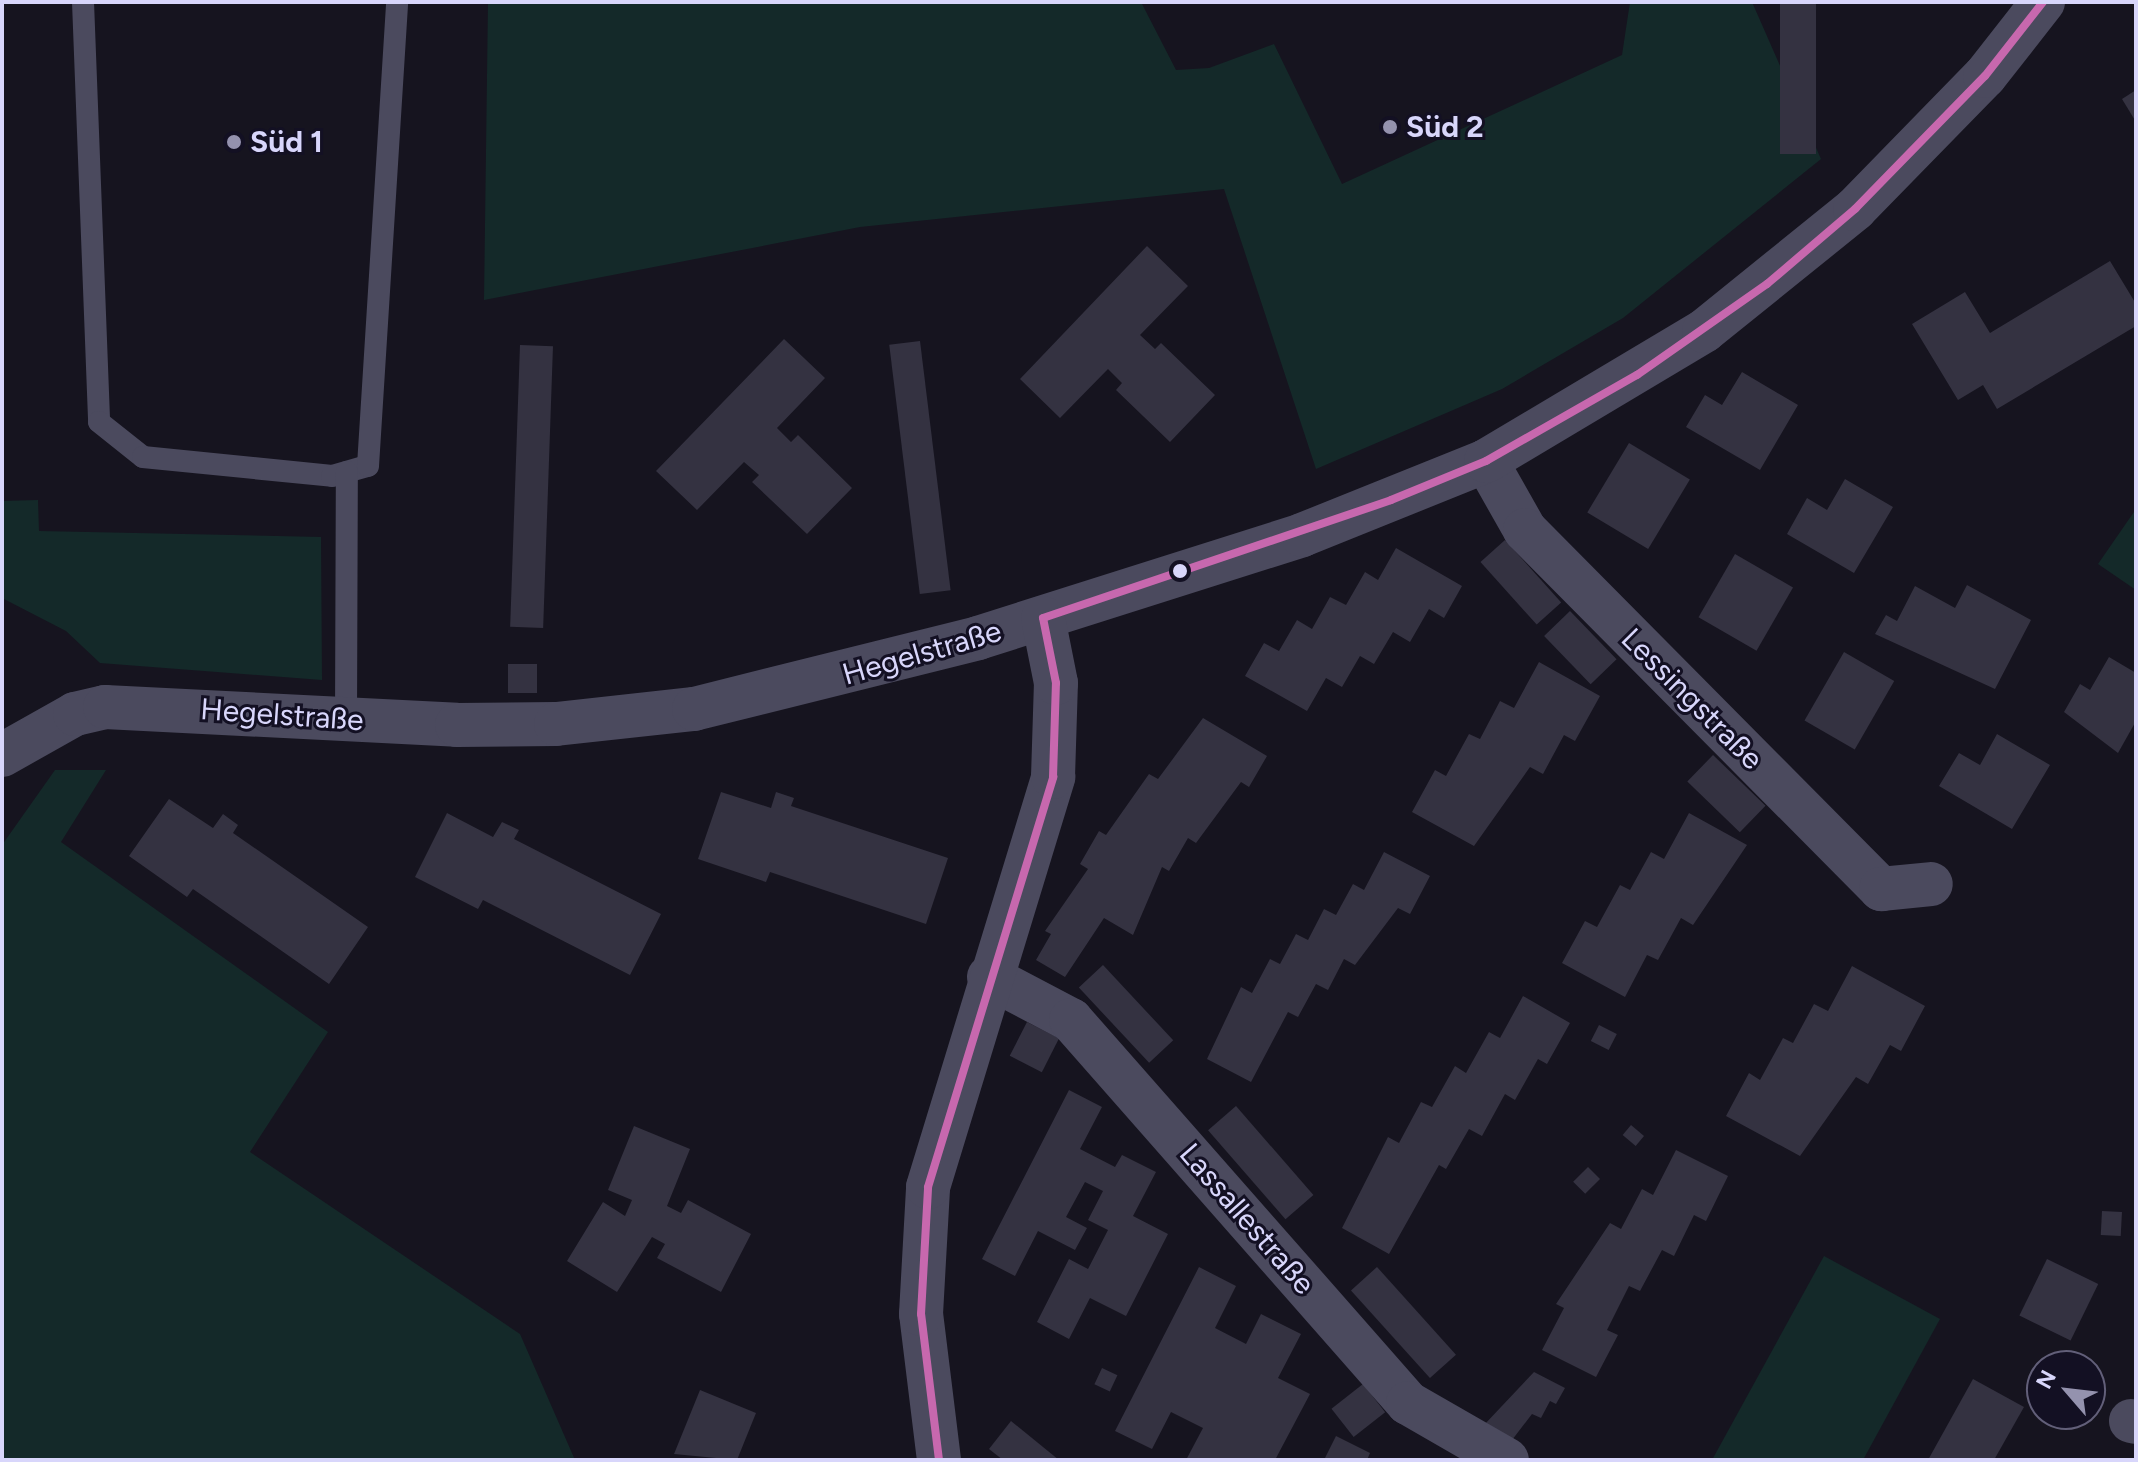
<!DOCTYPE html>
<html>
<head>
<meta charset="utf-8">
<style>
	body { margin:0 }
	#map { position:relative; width:2138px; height:1462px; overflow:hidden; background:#16141f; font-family:Figtree,sans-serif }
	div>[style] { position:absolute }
	.green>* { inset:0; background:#142929 }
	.building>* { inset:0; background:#343241; transform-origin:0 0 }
	.lane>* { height:22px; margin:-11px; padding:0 11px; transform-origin:11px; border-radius:11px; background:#4b4a5e }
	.street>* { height:44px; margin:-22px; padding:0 22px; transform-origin:22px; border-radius:22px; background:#4b4a5e }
	.bus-1>* { height:8px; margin:-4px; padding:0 4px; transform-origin:4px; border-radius:4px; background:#c768ae }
	.dots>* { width:22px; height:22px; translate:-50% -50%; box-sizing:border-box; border:4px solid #131023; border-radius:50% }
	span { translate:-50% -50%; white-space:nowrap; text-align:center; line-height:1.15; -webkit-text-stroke:6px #131023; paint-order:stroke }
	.poi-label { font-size:30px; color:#d8d6fb; font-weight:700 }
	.left { translate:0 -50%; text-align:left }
	.street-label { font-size:30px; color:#d8d6fb }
	.frame { position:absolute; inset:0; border:4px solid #d8d6fb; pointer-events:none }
	.north { position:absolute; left:2026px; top:1350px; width:80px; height:80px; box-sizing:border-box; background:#131023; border:2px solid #625f79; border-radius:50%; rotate:298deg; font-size:22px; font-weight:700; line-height:32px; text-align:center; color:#d8d6fb }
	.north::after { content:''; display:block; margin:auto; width:28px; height:36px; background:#9492ae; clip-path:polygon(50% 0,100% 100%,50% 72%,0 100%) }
</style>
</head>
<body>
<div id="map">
	<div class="green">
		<i style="clip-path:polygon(488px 2px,1141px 2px,1176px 70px,1209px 68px,1274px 44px,1342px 184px,1622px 55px,1630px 2px,1752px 2px,1821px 159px,1623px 318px,1502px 389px,1316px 469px,1224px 189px,860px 227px,484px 300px)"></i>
		<i style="clip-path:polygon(38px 500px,39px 531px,321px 537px,322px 680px,100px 663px,66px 631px,2px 598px,2px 501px)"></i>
		<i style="clip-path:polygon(2136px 509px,2136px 590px,2098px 564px)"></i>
		<i style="clip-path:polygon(55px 770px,106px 770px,61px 842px,328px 1032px,250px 1152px,520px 1334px,575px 1460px,2px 1460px,2px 845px)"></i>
		<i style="clip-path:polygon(1824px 1256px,1940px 1319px,1863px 1460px,1712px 1460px)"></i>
	</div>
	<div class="building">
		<i style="left:1780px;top:2px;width:36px;height:152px"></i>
		<i style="clip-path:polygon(2136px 90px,2136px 122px,2122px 99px)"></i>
		<i style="clip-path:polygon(1147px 246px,1188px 286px,1140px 335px,1155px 349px,1161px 343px,1215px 395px,1170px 442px,1116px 390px,1122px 383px,1108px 369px,1060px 418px,1020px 379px)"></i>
		<i style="clip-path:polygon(2110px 261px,2136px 304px,2136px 326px,1997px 409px,1983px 385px,1958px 400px,1912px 324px,1965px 292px,1990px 333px)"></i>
		<i style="clip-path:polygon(784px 339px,825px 378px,777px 428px,791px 442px,798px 435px,852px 488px,807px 534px,752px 482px,759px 475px,744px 462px,697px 510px,656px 471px)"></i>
		<i style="left:920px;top:341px;width:251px;height:31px;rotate:83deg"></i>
		<i style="left:520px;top:345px;width:33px;height:282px;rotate:2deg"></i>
		<i style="clip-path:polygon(1742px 372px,1798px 405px,1760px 470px,1686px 427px,1705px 395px,1722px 405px)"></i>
		<i style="left:1629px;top:443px;width:71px;height:81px;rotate:31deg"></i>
		<i style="clip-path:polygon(1845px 479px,1893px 507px,1854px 573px,1787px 534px,1807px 498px,1827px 510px)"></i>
		<i style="left:1505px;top:540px;width:84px;height:33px;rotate:48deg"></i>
		<i style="clip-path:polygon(1396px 548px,1462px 586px,1444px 618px,1429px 609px,1410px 642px,1393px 632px,1374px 664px,1360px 656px,1342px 687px,1326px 678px,1307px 711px,1245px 676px,1264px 643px,1279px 651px,1297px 620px,1312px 629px,1330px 597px,1346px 605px,1365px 572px,1378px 580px)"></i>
		<i style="left:1735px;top:554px;width:67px;height:73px;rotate:30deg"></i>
		<i style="clip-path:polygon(1967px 585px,2031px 620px,1995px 689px,1875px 634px,1886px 615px,1897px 621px,1915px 586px,1955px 608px)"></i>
		<i style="left:1570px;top:611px;width:67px;height:36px;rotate:46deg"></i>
		<i style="left:1844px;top:652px;width:58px;height:79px;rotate:30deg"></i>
		<i style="clip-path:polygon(2109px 657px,2136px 673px,2136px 721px,2118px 753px,2064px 712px,2080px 684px,2090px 690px)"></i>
		<i style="clip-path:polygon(1539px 662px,1600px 696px,1575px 741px,1564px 735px,1543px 774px,1530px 767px,1474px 846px,1412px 812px,1435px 770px,1446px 776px,1469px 734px,1480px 739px,1500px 701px,1514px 708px)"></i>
		<i style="left:508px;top:664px;width:29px;height:29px"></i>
		<i style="clip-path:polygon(1203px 718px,1267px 756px,1249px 787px,1241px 782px,1196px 843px,1188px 838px,1169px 871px,1162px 867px,1133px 935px,1104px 918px,1065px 977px,1036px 960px,1051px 934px,1045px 931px,1088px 869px,1080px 864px,1099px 831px,1106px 835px,1149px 774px,1158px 779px)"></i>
		<i style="clip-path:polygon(1997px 734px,2050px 765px,2012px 829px,1939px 786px,1959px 753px,1980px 765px)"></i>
		<i style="left:1713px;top:755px;width:73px;height:37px;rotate:44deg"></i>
		<i style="clip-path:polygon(721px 792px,771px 808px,776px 792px,794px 798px,791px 806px,948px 858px,926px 924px,770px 872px,766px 882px,698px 859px)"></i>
		<i style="clip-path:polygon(169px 799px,213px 828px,223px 814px,238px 825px,233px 833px,368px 927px,329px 984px,193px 889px,187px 897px,129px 856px)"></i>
		<i style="clip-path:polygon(447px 813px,493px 837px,502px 822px,519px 830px,514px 839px,661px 914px,630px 975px,483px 900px,478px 909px,415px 877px)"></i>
		<i style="clip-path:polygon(1689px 813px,1747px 845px,1693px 925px,1681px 918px,1658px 960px,1647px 955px,1625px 997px,1562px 963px,1585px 921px,1597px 927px,1620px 885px,1630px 890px,1651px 852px,1664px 859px)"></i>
		<i style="clip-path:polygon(1384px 852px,1430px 876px,1410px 914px,1398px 908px,1355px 965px,1344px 959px,1328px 990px,1316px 984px,1298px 1017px,1288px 1012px,1251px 1082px,1207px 1059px,1241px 987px,1252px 993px,1270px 959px,1280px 964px,1296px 934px,1308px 940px,1324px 909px,1336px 915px,1353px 884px,1364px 890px)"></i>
		<i style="left:1103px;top:965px;width:103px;height:33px;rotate:47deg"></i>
		<i style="clip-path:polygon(1852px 966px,1925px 1006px,1901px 1051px,1890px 1045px,1868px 1084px,1856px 1077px,1800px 1156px,1726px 1116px,1749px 1073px,1760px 1080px,1783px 1038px,1793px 1043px,1814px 1004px,1828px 1011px)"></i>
		<i style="clip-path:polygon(1523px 996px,1570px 1023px,1547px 1064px,1538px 1059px,1515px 1100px,1505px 1094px,1482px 1136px,1469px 1129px,1446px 1169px,1439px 1165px,1389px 1254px,1342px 1228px,1388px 1137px,1399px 1143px,1421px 1102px,1432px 1107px,1455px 1066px,1466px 1073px,1489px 1032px,1500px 1038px)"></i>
		<i style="left:1027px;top:1022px;width:36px;height:38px;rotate:27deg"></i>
		<i style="left:1599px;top:1025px;width:20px;height:18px;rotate:27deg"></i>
		<i style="clip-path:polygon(1069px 1090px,1102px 1107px,1080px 1149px,1115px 1167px,1122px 1155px,1156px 1172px,1133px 1216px,1168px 1234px,1126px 1316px,1090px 1298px,1069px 1339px,1037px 1322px,1069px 1259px,1088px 1269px,1108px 1230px,1088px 1220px,1103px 1191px,1085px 1182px,1066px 1217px,1087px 1228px,1075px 1250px,1038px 1231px,1015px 1276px,982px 1259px)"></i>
		<i style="left:1236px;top:1106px;width:118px;height:37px;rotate:49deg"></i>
		<i style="left:1631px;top:1125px;width:17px;height:13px;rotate:40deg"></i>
		<i style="clip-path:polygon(634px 1126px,690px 1149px,667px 1206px,681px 1213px,688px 1200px,751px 1234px,721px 1292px,657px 1258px,665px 1244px,652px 1237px,617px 1292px,567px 1261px,603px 1202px,625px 1216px,632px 1200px,608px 1190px)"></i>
		<i style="clip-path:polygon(1676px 1150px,1728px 1176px,1706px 1221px,1694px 1215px,1674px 1256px,1662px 1250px,1640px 1291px,1629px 1286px,1607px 1330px,1618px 1335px,1596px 1377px,1542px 1350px,1564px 1308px,1556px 1304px,1610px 1223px,1621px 1229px,1642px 1189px,1653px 1195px)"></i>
		<i style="left:1588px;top:1167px;width:17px;height:21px;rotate:45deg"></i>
		<i style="left:2102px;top:1211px;width:20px;height:24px;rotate:3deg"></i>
		<i style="left:2047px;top:1259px;width:57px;height:63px;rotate:26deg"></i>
		<i style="clip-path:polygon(1199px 1267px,1236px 1286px,1215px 1328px,1246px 1344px,1261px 1314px,1301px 1334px,1278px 1378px,1310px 1394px,1275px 1460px,1186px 1460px,1203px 1428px,1171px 1412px,1152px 1449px,1115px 1431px)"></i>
		<i style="left:1377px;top:1267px;width:118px;height:35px;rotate:48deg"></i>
		<i style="left:1102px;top:1368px;width:17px;height:18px;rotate:25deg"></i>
		<i style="clip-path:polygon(1534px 1372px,1565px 1388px,1556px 1404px,1550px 1401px,1541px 1418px,1532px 1414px,1512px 1440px,1484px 1425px)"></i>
		<i style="clip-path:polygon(1973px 1379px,2024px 1407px,1994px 1460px,1928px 1460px)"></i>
		<i style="left:1363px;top:1384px;width:36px;height:40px;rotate:52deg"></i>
		<i style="clip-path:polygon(700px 1390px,756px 1413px,737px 1460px,674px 1454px)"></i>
		<i style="clip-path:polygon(1011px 1421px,1059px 1460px,1003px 1460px,989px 1449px)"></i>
		<i style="clip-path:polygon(1336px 1436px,1370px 1453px,1367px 1460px,1324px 1460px)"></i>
	</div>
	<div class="lane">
		<i style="left:83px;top:2px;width:420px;rotate:87.8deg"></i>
		<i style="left:99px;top:422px;width:56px;rotate:38.5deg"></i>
		<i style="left:143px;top:457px;width:190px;rotate:5.7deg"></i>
		<i style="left:332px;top:476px;width:37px;rotate:-16deg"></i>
		<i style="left:368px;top:466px;width:465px;rotate:-86.4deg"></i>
		<i style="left:346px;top:720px;width:248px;rotate:-89.8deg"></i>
	</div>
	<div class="street">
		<i style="left:1486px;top:461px;width:79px;rotate:60.5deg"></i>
		<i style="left:1525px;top:530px;width:506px;rotate:45.24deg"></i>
		<i style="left:1881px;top:889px;width:50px;rotate:-5.7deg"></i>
		<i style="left:2px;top:755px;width:84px;rotate:-29.3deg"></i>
		<i style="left:75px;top:714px;width:31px;rotate:-13deg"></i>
		<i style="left:105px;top:707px;width:352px;rotate:2.9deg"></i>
		<i style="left:457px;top:725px;width:99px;rotate:-0.6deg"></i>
		<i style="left:556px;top:724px;width:139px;rotate:-6.2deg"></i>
		<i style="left:694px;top:709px;width:293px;rotate:-14deg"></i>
		<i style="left:978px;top:638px;width:340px;rotate:-17.6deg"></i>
		<i style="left:1302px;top:535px;width:198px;rotate:-21.9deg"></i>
		<i style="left:1486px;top:461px;width:254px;rotate:-30.8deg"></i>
		<i style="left:1704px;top:331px;width:194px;rotate:-38.9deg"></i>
		<i style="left:1855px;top:209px;width:186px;rotate:-45.7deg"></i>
		<i style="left:1985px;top:76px;width:94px;rotate:-51.9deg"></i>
		<i style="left:989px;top:977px;width:93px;rotate:27.7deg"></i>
		<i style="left:1071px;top:1020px;width:510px;rotate:48.66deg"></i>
		<i style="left:1408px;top:1403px;width:114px;rotate:29.9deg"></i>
		<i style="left:2131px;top:1421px;width:5px;rotate:11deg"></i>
		<i style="left:939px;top:1460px;width:147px;rotate:-97deg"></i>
		<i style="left:921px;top:1314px;width:127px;rotate:-86.8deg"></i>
		<i style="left:928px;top:1187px;width:429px;rotate:-73deg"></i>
		<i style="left:1053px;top:777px;width:94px;rotate:-88.2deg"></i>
		<i style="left:1056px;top:683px;width:66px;rotate:-101.3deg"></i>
	</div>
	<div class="bus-1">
		<i style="left:939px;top:1460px;width:147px;rotate:-97deg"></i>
		<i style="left:921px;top:1314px;width:127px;rotate:-86.8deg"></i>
		<i style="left:928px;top:1187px;width:429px;rotate:-73deg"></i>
		<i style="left:1053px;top:777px;width:94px;rotate:-88.2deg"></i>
		<i style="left:1056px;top:683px;width:66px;rotate:-101.3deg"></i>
		<i style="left:1043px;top:618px;width:367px;rotate:-18.7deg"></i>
		<i style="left:1391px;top:500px;width:103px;rotate:-22.3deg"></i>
		<i style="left:1486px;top:461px;width:174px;rotate:-29.7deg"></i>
		<i style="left:1637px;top:375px;width:159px;rotate:-35deg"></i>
		<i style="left:1767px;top:284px;width:116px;rotate:-40.4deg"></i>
		<i style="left:1855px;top:209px;width:186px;rotate:-45.7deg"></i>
		<i style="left:1985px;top:76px;width:94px;rotate:-51.9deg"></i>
	</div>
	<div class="dots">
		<i style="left:1390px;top:127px;background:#9492ae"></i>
		<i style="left:234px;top:142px;background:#9492ae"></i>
		<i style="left:1180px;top:571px;background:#d8d6fb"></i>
	</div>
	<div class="poi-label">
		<span class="left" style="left:1406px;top:127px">Süd 2</span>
		<span class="left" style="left:250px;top:142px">Süd 1</span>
	</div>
	<div class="street-label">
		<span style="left:922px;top:653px;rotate:-16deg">Hegelstraße</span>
		<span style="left:1692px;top:699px;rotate:45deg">Lessingstraße</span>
		<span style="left:282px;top:715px;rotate:4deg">Hegelstraße</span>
		<span style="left:1247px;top:1219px;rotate:49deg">Lassallestraße</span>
	</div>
	<div class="frame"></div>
	<div class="north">N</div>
</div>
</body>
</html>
